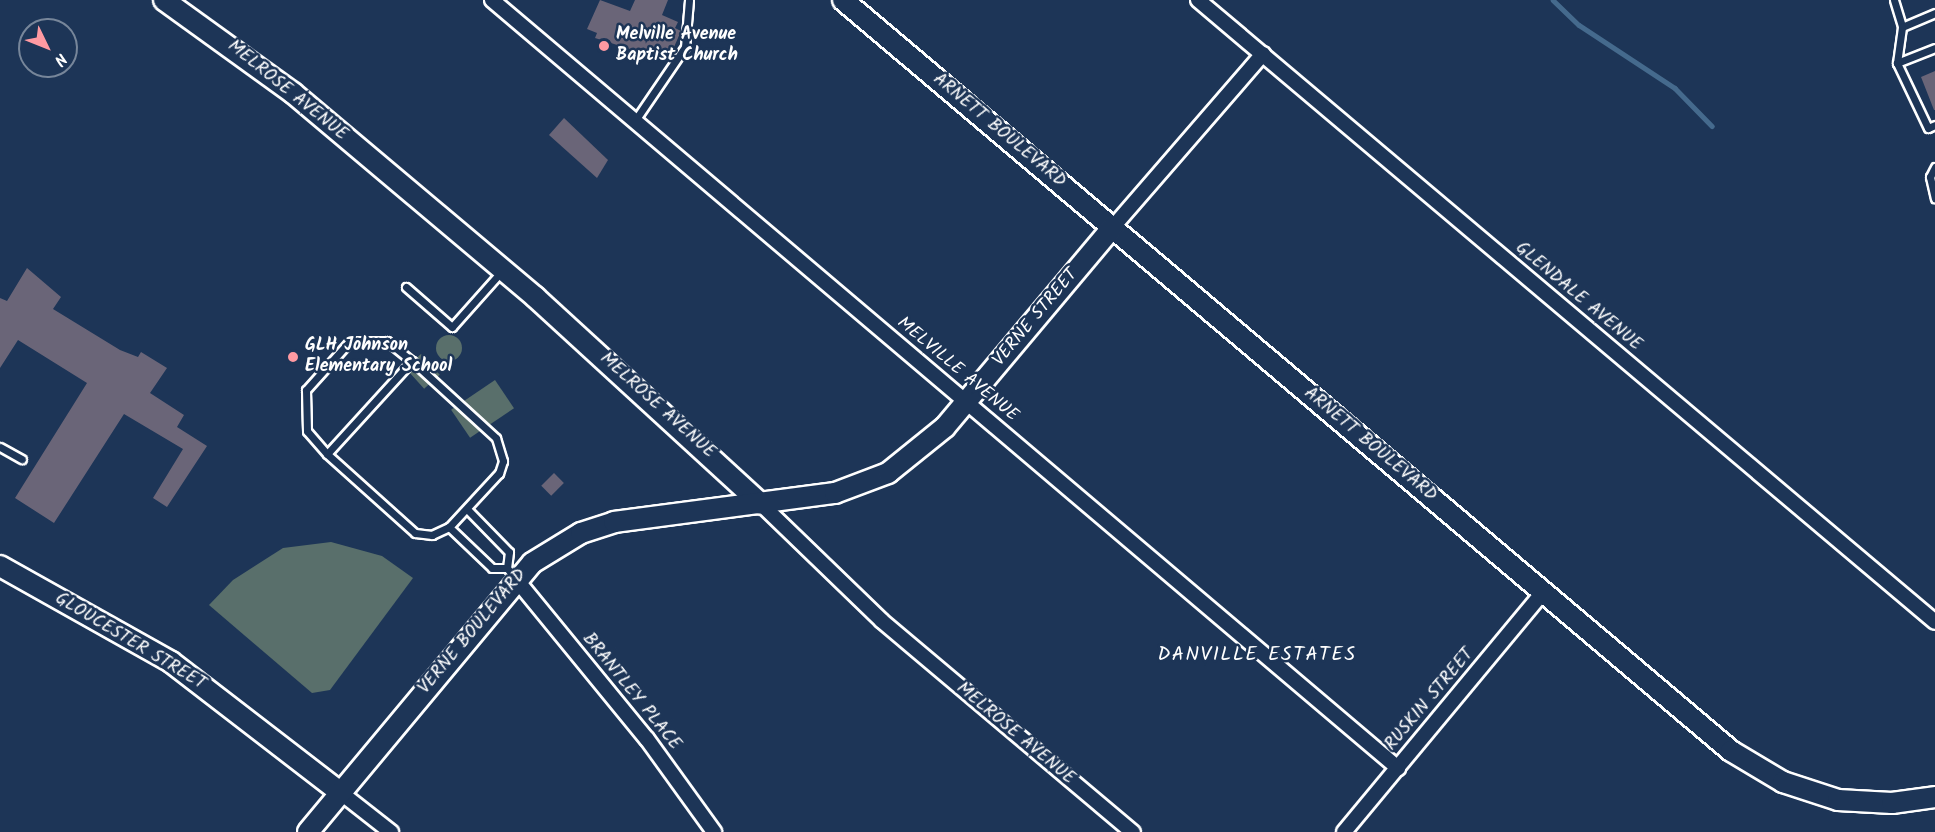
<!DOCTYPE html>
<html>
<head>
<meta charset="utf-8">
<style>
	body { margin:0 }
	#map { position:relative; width:1935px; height:832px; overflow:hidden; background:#1d3557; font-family:Kalam,sans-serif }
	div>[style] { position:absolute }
	.green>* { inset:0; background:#596f6b; transform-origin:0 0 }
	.round { border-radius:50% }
	.stream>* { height:4.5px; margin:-2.25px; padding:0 2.25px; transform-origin:2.25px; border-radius:2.25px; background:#456a8d }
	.building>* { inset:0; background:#6a6578; transform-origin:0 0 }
	.roads { filter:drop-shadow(2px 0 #fff) drop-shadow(-2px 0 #fff) drop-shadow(0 2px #fff) drop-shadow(0 -2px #fff) }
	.lane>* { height:7px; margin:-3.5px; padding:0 3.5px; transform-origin:3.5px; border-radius:3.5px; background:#1d3557 }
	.street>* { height:14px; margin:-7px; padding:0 7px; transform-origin:7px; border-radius:7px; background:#1d3557 }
	.secondary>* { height:20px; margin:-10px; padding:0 10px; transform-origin:10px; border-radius:10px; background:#1d3557 }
	.dots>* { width:16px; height:16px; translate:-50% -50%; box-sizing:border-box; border:3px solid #1d3557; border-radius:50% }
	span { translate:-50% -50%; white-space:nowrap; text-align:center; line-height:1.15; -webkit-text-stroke:5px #1d3557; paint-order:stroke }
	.poi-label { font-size:18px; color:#fff; font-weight:700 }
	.left { translate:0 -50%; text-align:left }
	.street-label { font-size:18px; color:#fff }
	.neighbourhood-label { font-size:20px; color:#fff; letter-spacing:1.5px }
	.north { position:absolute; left:18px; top:18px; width:60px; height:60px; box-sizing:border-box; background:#1d3557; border:2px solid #77869a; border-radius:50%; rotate:133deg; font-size:16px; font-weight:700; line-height:24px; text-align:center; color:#fff }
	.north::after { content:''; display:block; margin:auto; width:21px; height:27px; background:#ff9aa2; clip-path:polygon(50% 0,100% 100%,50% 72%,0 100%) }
</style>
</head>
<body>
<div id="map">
	<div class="green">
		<i class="round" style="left:436px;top:335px;width:26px;height:26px"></i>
		<i style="left:421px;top:354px;width:28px;height:21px;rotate:48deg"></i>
		<i style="left:495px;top:380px;width:34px;height:53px;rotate:56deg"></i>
		<i style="clip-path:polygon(331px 542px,382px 556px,413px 578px,330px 690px,312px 693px,209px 605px,233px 580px,283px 548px)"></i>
	</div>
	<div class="stream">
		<i style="left:1553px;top:0;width:36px;rotate:44deg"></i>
		<i style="left:1579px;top:25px;width:115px;rotate:33.3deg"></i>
		<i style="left:1675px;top:88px;width:53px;rotate:45.8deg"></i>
	</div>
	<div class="building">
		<i style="clip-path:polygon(600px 0,630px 11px,635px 0,668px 0,662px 15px,678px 22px,675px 28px,681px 31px,668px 61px,595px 38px,597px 33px,587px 29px)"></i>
		<i style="clip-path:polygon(1935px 71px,1935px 110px,1934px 110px,1921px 77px)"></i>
		<i style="clip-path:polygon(564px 118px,608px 160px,597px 178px,549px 135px)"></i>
		<i style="clip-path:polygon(27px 268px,61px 297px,53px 309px,120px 350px,138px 357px,141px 352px,167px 368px,150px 393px,184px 415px,177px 427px,207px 446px,167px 507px,153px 498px,183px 449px,124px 414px,54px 523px,15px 498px,87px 383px,18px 340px,0 368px,0 298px,7px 301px)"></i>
		<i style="left:554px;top:473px;width:14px;height:18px;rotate:45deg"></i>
	</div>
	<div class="roads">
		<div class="lane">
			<i style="left:1894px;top:0;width:28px;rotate:73deg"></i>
			<i style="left:1902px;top:27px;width:36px;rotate:-23deg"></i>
			<i style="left:1935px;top:48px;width:41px;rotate:158.5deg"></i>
			<i style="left:1897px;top:63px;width:72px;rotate:64.5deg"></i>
			<i style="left:1928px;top:128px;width:8px;rotate:-23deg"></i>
			<i style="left:1897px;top:63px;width:36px;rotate:-82deg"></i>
			<i style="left:634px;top:122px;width:91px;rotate:-55.8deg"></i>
			<i style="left:685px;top:47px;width:47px;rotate:-85.1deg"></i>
			<i style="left:1935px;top:167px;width:11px;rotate:117deg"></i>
			<i style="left:1930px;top:177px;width:22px;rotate:77deg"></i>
			<i style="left:406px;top:287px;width:61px;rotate:41deg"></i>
			<i style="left:452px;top:327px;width:74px;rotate:-48.3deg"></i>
			<i style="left:412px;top:361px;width:114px;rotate:42.5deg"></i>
			<i style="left:496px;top:438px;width:24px;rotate:73deg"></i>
			<i style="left:503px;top:461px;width:13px;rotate:108deg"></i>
			<i style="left:499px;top:473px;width:74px;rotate:132.8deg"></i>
			<i style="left:449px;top:527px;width:19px;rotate:155deg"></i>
			<i style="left:432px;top:535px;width:17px;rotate:-173deg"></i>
			<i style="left:415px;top:533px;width:118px;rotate:-138.1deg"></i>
			<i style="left:327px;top:454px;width:126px;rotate:-47.6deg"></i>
			<i style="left:0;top:447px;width:25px;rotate:29deg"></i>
			<i style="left:327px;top:454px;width:30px;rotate:-131deg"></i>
			<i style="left:307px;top:431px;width:41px;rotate:-91.4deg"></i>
			<i style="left:306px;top:390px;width:66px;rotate:-48.1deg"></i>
			<i style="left:350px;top:341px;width:37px"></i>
			<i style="left:387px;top:341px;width:32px;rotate:39deg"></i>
			<i style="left:467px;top:509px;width:60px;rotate:45.7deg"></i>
			<i style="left:509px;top:552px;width:16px;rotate:97deg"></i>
			<i style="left:507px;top:568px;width:13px;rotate:51deg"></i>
			<i style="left:449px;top:527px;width:59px;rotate:43.6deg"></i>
			<i style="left:492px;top:568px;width:15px"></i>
		</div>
		<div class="street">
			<i style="left:492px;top:0;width:1188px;rotate:40.29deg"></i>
			<i style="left:1198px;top:0;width:964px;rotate:40.16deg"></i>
			<i style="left:1113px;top:227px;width:229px;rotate:-49.1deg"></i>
			<i style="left:761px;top:504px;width:168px;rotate:44deg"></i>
			<i style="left:882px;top:621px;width:328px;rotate:40.1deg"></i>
			<i style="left:515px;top:578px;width:208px;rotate:50.7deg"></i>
			<i style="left:647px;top:739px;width:115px;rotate:54.2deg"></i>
			<i style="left:340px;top:792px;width:65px;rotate:38.1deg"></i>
			<i style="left:1344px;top:832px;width:313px;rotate:-50.3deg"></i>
		</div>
		<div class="secondary">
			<i style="left:164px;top:0;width:159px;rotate:35.8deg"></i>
			<i style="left:293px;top:93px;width:317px;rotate:40.1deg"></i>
			<i style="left:535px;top:297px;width:306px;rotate:42.5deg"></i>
			<i style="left:843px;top:0;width:1163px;rotate:40.22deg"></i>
			<i style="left:1731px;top:751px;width:61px;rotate:30.8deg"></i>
			<i style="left:1783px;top:782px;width:58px;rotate:18.1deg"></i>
			<i style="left:1838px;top:800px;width:54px;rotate:3.2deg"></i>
			<i style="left:1892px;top:803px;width:43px;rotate:-7.9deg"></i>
			<i style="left:0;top:566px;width:196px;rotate:29.3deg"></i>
			<i style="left:171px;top:662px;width:213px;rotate:37.6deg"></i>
			<i style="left:308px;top:832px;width:350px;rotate:-50.2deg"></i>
			<i style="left:532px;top:563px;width:57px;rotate:-31.5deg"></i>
			<i style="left:581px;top:533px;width:35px;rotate:-18deg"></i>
			<i style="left:614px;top:522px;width:223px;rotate:-7.5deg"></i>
			<i style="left:835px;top:493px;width:57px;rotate:-20.7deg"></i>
			<i style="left:888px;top:473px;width:73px;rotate:-38.9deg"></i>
			<i style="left:945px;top:427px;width:261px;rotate:-50deg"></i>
		</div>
	</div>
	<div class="dots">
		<i style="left:604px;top:46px;background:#ff9aa2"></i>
		<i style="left:293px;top:357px;background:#ff9aa2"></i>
	</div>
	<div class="poi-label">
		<span class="left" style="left:616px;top:46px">Melville Avenue<br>Baptist Church</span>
		<span class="left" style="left:305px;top:357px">GLH Johnson<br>Elementary School</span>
	</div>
	<div class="street-label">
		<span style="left:287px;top:91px;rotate:39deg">MELROSE AVENUE</span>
		<span style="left:999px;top:131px;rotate:40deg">ARNETT BOULEVARD</span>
		<span style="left:1578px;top:297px;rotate:40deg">GLENDALE AVENUE</span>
		<span style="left:1036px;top:318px;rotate:-50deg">VERNE STREET</span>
		<span style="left:957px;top:370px;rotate:40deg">MELVILLE AVENUE</span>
		<span style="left:657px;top:406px;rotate:42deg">MELROSE AVENUE</span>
		<span style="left:1370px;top:445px;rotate:40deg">ARNETT BOULEVARD</span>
		<span style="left:473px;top:632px;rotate:-50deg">VERNE BOULEVARD</span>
		<span style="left:130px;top:642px;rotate:31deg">GLOUCESTER STREET</span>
		<span style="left:631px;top:692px;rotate:51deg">BRANTLEY PLACE</span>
		<span style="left:1430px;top:700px;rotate:-50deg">RUSKIN STREET</span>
		<span style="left:1015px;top:734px;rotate:40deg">MELROSE AVENUE</span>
	</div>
	<div class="neighbourhood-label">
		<span style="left:1257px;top:655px">DANVILLE ESTATES</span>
	</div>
	<div class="north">N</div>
</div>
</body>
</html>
